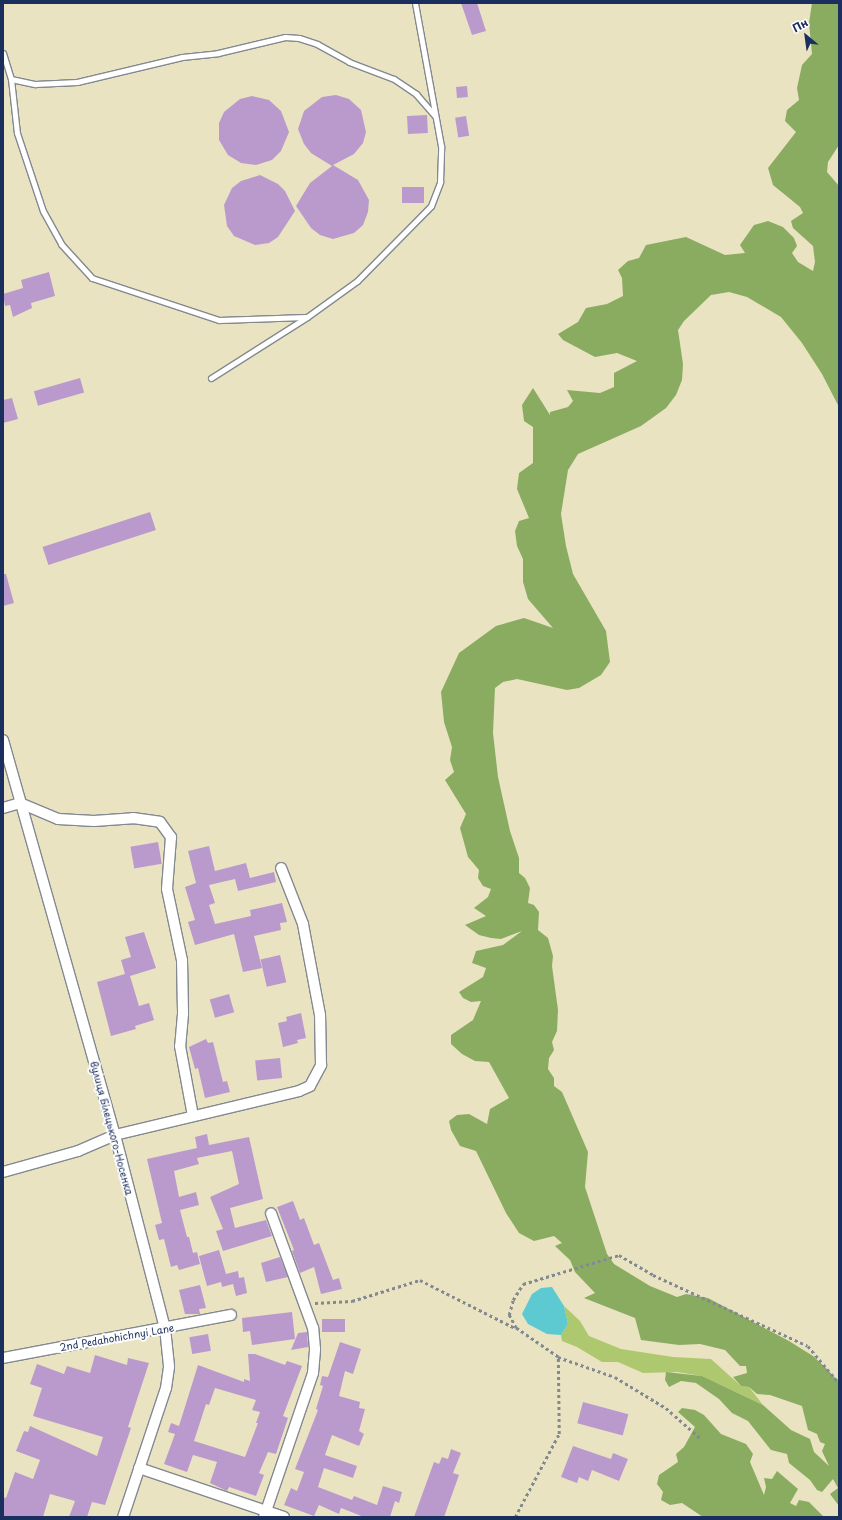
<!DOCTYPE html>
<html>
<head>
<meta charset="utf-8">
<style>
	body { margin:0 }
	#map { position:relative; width:842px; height:1520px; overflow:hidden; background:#e9e3c2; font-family:"Playpen Sans",sans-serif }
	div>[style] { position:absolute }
	.green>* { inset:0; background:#adc86e }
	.forest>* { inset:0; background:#8aac61 }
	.water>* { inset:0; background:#5ccad0 }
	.building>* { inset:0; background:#ba9acd; transform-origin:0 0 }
	.path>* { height:2.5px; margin-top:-1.25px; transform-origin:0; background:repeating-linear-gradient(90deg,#828990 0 3px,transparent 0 6px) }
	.roads { filter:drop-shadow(1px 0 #828990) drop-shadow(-1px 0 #828990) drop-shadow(0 1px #828990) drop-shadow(0 -1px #828990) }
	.service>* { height:5px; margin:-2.5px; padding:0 2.5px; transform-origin:2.5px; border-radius:2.5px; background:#fff }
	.minor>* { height:10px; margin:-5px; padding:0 5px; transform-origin:5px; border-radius:5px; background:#fff }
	span { translate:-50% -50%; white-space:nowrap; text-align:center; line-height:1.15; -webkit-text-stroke:4px #fff; paint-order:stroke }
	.street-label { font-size:10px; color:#1b2f5e }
	.frame { position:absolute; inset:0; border:4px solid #1b2f5e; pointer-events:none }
	.north { position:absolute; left:786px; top:16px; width:40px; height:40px; -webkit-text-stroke:3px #fff; paint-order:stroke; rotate:331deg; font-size:11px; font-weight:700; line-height:16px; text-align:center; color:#1b2f5e }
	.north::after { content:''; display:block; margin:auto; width:14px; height:18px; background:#1b2f5e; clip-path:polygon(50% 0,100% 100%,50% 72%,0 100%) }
</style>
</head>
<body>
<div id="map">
	<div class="green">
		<i style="clip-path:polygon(564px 1306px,580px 1321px,589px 1336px,621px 1349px,673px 1357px,711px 1359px,741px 1386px,749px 1387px,763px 1405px,702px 1376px,677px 1372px,643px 1373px,618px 1362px,602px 1362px,577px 1347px,562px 1341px,561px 1335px,568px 1324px)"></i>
	</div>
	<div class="forest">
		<i style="clip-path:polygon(812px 3px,839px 3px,839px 145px,828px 162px,827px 172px,839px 186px,839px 407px,822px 374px,802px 343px,781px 317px,747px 297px,729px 292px,711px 295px,684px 321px,678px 330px,683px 364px,682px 380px,676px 395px,666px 408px,641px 426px,578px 454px,568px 470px,561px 514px,566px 546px,573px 574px,606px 631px,610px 662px,601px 675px,579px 688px,567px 690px,517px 679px,503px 682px,495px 688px,493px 733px,498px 777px,510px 831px,519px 858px,519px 873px,525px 878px,530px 888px,528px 903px,534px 905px,539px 912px,538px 930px,548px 938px,553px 956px,552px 966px,558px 1010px,557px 1031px,552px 1042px,554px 1050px,549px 1058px,548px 1069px,554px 1078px,554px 1086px,562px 1092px,588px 1152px,585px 1187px,607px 1254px,614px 1264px,650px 1286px,677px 1297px,686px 1294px,708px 1298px,789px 1341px,813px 1356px,827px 1369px,839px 1382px,839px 1506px,830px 1494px,838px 1488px,833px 1479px,822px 1492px,817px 1490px,810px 1480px,789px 1463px,787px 1454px,771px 1450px,748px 1421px,732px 1413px,719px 1399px,696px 1383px,681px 1381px,669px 1387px,665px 1380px,666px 1372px,702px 1376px,763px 1405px,791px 1430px,810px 1439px,814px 1452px,829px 1466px,822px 1451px,825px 1444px,820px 1442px,817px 1434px,808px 1430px,802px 1406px,770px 1395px,757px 1394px,749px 1387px,741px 1386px,733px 1377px,747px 1373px,746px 1366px,740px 1366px,725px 1350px,700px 1344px,679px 1345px,641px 1340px,635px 1318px,584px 1298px,595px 1293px,575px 1272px,570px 1260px,555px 1246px,562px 1243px,554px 1236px,534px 1241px,519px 1233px,506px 1213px,476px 1151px,460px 1146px,451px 1130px,449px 1121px,457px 1115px,469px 1114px,487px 1124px,490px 1109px,509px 1098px,489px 1062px,475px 1061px,462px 1054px,451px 1044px,451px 1035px,473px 1020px,481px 1001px,471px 1002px,463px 998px,459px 992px,483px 977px,486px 968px,472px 963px,476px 951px,503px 945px,522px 931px,501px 939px,491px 938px,479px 935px,465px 925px,486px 916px,474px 908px,488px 897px,491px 889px,483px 886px,478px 878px,479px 870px,468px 857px,460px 828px,466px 814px,445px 780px,454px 772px,450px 760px,452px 747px,444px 722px,441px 692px,459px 653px,496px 626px,524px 618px,553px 628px,528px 599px,523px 582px,523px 559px,517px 546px,515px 531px,519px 521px,529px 518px,517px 489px,519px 473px,533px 463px,533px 427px,524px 421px,522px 405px,533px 388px,550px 415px,550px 412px,568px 407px,573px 401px,567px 390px,600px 393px,614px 387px,614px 373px,637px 361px,617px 353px,595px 357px,563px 340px,558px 334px,578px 322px,586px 308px,607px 304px,623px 296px,622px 278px,618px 270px,628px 261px,639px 258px,646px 245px,686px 237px,725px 255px,745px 253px,740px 245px,754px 225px,768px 221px,783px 227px,794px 238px,797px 246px,792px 253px,798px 262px,813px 271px,815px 262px,813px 246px,793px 228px,791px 221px,803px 213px,800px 207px,773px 185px,768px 168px,796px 132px,785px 121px,787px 110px,799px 100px,797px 88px,802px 65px,812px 54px,809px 23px)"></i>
		<i style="clip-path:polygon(682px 1408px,695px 1410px,704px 1415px,721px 1434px,746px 1444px,753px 1454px,750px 1462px,764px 1495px,766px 1487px,764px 1478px,772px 1479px,777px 1471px,798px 1489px,790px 1503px,796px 1506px,799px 1500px,809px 1502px,824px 1517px,703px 1517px,682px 1503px,670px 1505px,661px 1500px,663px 1492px,657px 1484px,659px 1475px,678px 1462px,676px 1454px,684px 1447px,695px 1427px,678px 1412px)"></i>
	</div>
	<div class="water">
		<i style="clip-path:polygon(552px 1287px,564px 1306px,568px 1324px,561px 1335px,547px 1334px,528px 1324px,522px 1314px,532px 1294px,541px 1288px)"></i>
	</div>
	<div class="building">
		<i style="clip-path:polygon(461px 3px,477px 3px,486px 31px,472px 35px)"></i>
		<i style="left:467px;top:86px;width:11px;height:11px;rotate:85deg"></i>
		<i style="clip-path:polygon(336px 95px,349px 99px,361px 110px,366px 132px,363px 143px,354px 154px,333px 165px,358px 180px,369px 200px,368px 212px,363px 225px,354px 233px,333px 239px,320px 235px,311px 228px,296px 206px,310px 183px,332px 166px,311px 153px,304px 144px,298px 129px,304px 111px,322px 97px)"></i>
		<i style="clip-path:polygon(252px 96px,269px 100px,281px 111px,289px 132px,281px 151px,272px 160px,256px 165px,241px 163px,228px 155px,219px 140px,219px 123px,224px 112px,240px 99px)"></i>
		<i style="left:427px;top:115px;width:18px;height:20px;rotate:87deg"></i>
		<i style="left:466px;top:116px;width:20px;height:11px;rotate:81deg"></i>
		<i style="clip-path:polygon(260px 175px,278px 184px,285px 191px,295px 211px,278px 237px,269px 243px,255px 245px,234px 236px,227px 226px,224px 205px,232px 188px,241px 181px)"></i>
		<i style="left:402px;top:187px;width:22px;height:16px"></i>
		<i style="clip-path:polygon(49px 272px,55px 296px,31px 303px,32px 308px,13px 317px,10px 305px,5px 306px,3px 294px,23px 288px,21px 280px)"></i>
		<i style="left:80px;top:378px;width:15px;height:48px;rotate:74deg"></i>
		<i style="clip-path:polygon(12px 398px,18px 419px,3px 423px,3px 400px)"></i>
		<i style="left:150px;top:512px;width:19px;height:113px;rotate:72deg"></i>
		<i style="clip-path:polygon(3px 574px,6px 574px,14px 603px,3px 606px)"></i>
		<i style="left:158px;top:842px;width:22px;height:28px;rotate:80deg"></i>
		<i style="clip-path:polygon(209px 846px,215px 871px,246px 863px,250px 878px,274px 872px,276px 882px,238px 891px,235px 879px,209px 885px,215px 903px,209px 905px,215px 924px,251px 916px,250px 910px,282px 903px,287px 922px,280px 923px,281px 930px,254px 936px,262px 968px,243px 972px,234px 934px,195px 945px,188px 922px,195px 920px,185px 887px,196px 883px,188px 851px)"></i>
		<i style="clip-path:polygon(144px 932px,156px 968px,130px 976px,139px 1006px,149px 1003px,154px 1020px,135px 1026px,136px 1029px,111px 1036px,97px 982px,125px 974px,121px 960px,131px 957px,125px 937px)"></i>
		<i style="left:280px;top:955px;width:28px;height:20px;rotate:77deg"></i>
		<i style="left:229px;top:994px;width:19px;height:20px;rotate:74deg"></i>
		<i style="clip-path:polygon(301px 1013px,306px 1038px,297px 1040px,298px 1043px,283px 1047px,278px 1023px,287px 1021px,286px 1017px)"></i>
		<i style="clip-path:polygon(206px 1039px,208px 1043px,213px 1042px,223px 1082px,227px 1081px,230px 1092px,205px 1098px,198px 1068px,195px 1069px,189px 1047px)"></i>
		<i style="left:280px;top:1058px;width:20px;height:25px;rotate:84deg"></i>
		<i style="clip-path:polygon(207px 1134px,209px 1145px,249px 1137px,263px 1199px,230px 1208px,235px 1228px,266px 1220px,272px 1236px,223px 1251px,216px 1231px,223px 1229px,210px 1197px,239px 1184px,232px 1151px,197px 1158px,199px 1164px,174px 1171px,179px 1197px,196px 1192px,199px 1205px,180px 1210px,187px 1237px,189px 1237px,193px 1253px,197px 1252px,200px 1264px,179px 1270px,177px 1265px,171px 1267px,164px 1239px,159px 1240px,155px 1225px,162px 1223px,147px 1159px,197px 1148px,195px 1137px)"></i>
		<i style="clip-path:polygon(293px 1201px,300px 1220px,304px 1218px,314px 1245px,319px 1243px,333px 1280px,339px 1278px,342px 1289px,321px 1294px,314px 1267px,300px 1273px,292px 1251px,294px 1250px,277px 1207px)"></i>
		<i style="clip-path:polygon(219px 1250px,226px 1274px,238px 1271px,239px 1278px,244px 1277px,247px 1293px,236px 1296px,233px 1284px,222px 1287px,221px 1282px,207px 1286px,199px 1256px)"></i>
		<i style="clip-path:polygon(280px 1257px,288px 1277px,266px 1282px,261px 1263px)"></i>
		<i style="clip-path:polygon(200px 1285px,206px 1308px,199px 1309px,200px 1314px,185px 1314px,179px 1290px)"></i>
		<i style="clip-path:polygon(292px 1312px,295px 1339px,252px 1345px,250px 1331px,243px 1332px,242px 1318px)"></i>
		<i style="left:345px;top:1319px;width:13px;height:23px;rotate:90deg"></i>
		<i style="clip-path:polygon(307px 1332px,308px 1347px,291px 1350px,298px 1333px)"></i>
		<i style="left:208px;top:1334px;width:17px;height:19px;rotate:80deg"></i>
		<i style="clip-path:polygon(340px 1342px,361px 1349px,353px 1374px,345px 1371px,339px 1396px,360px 1402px,359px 1408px,365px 1409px,359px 1431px,364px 1434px,359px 1446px,332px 1435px,325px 1455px,357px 1466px,353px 1478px,324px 1468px,318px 1487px,352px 1500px,354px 1496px,377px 1505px,383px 1486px,402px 1492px,399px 1503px,395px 1501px,390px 1517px,364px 1517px,341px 1508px,339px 1514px,319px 1505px,314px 1516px,284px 1505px,291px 1488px,297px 1491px,304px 1472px,295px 1469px,318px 1410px,316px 1409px,323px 1386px,320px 1385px,322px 1376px,328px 1377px)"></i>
		<i style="clip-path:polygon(evenodd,248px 1354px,255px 1354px,285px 1365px,287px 1361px,302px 1366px,283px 1416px,288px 1418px,276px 1454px,268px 1452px,259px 1473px,264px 1475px,256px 1496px,229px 1487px,227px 1491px,210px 1483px,217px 1462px,193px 1455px,187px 1472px,164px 1464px,175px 1434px,168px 1432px,171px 1423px,179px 1426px,198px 1365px,244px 1382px,244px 1379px,250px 1381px,248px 1354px,215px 1388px,256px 1400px,252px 1410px,260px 1412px,256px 1423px,258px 1423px,245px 1457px,194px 1441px,206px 1404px,209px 1405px,215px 1388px)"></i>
		<i style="clip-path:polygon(95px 1355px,127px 1365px,128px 1358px,149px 1363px,128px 1427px,131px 1428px,105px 1505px,92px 1502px,87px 1517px,69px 1517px,75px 1501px,50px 1494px,43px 1517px,3px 1517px,3px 1497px,6px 1498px,15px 1472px,33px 1479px,40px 1460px,16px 1451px,24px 1431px,28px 1432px,30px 1426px,97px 1456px,103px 1437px,33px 1416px,42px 1388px,30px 1384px,37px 1364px,64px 1374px,67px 1366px,90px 1373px)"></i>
		<i style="left:583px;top:1402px;width:47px;height:22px;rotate:15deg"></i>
		<i style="clip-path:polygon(573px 1446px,611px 1459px,613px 1453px,628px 1459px,619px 1481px,592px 1470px,588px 1481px,579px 1477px,577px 1483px,561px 1477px)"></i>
		<i style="clip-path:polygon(451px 1449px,461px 1453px,453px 1473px,459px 1475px,444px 1517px,414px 1517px,434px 1462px,439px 1464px,442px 1457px,448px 1459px)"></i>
	</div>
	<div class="path">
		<i style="left:315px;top:1303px;width:37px;rotate:-3deg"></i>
		<i style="left:352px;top:1301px;width:71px;rotate:-17.2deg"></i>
		<i style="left:420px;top:1280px;width:106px;rotate:26.8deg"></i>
		<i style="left:558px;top:1357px;width:60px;rotate:19.3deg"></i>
		<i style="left:615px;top:1377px;width:60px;rotate:31.3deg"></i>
		<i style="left:666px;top:1408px;width:45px;rotate:41.4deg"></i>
		<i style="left:515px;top:1517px;width:94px;rotate:-62.1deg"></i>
		<i style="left:559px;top:1434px;width:77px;rotate:-90.7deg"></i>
		<i style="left:558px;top:1357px;width:51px;rotate:-145.4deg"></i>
		<i style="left:516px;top:1328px;width:15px;rotate:-118deg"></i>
		<i style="left:509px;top:1315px;width:16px;rotate:-75deg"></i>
		<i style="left:513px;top:1300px;width:19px;rotate:-58deg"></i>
		<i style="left:523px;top:1284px;width:100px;rotate:-16.8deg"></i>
		<i style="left:619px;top:1255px;width:39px;rotate:30deg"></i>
		<i style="left:653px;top:1275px;width:170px;rotate:24.6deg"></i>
		<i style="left:808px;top:1346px;width:48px;rotate:50deg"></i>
	</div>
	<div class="roads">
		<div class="service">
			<i style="left:3px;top:53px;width:27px;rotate:73deg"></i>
			<i style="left:11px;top:79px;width:54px;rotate:83.7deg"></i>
			<i style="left:17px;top:133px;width:82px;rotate:71.6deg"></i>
			<i style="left:43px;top:211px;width:38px;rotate:61deg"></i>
			<i style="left:61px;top:244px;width:46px;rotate:47.6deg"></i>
			<i style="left:92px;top:278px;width:134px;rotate:18.3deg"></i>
			<i style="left:219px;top:320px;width:87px;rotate:-2deg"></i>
			<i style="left:11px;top:79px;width:25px;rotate:12deg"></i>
			<i style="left:35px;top:84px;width:42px;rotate:-2.7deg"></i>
			<i style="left:77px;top:82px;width:108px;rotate:-13.4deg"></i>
			<i style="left:182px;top:57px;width:36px;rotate:-6deg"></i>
			<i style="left:218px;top:53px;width:69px;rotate:-13.4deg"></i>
			<i style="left:285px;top:37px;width:14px;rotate:4deg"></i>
			<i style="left:299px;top:38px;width:19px;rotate:18deg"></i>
			<i style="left:317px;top:44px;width:37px;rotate:29deg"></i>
			<i style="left:349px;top:62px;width:48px;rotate:20.7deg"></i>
			<i style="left:394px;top:79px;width:27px;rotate:34deg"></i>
			<i style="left:416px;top:94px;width:29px;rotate:49deg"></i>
			<i style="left:211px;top:378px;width:114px;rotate:-32.4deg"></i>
			<i style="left:307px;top:317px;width:62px;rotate:-35.8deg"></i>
			<i style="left:357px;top:281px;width:105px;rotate:-45.4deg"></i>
			<i style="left:431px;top:206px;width:26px;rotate:-69deg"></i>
			<i style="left:440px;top:182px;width:36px;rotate:-88deg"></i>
			<i style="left:441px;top:146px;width:145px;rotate:-100.3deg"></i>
		</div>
		<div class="minor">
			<i style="left:3px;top:740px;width:411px;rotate:74.2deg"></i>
			<i style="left:115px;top:1135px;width:199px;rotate:75.5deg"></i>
			<i style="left:165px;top:1328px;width:39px;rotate:84deg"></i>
			<i style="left:169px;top:1367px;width:21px;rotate:98deg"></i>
			<i style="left:166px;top:1388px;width:136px;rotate:108.4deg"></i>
			<i style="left:3px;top:808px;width:18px;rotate:-16deg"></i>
			<i style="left:20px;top:803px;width:41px;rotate:22.8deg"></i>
			<i style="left:58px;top:819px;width:36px;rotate:3deg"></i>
			<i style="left:94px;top:821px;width:39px;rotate:-4deg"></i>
			<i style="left:133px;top:818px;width:27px;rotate:8deg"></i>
			<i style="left:160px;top:822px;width:19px;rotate:54deg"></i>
			<i style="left:171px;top:837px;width:52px;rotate:94.4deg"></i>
			<i style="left:167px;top:889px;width:73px;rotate:78.1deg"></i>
			<i style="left:182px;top:960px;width:54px;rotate:88.9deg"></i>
			<i style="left:183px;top:1014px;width:32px;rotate:95deg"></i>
			<i style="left:180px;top:1046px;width:71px;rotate:79.5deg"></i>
			<i style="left:3px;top:1172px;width:78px;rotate:-15.6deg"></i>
			<i style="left:78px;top:1151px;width:40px;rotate:-23.4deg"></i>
			<i style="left:115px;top:1135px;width:189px;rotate:-13.4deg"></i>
			<i style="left:299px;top:1091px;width:12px;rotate:-24deg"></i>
			<i style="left:310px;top:1086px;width:24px;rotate:-62deg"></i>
			<i style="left:321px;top:1065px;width:50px;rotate:-91.1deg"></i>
			<i style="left:320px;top:1015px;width:93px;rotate:-100.6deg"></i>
			<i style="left:303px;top:924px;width:60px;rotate:-111.4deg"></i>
			<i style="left:3px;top:1358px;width:232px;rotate:-10.7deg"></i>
			<i style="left:139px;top:1468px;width:153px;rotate:18.7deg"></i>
			<i style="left:264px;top:1517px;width:152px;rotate:-71.2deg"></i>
			<i style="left:313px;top:1373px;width:24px;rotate:-85deg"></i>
			<i style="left:315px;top:1349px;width:21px;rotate:-95deg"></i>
			<i style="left:313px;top:1328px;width:122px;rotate:-110.1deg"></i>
		</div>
	</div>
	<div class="street-label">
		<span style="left:112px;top:1128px;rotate:75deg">вулиця Білецького-Носенка</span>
		<span style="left:117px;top:1337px;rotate:-10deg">2nd Pedahohichnyi Lane</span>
	</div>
	<div class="frame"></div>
	<div class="north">Пн</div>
</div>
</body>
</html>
